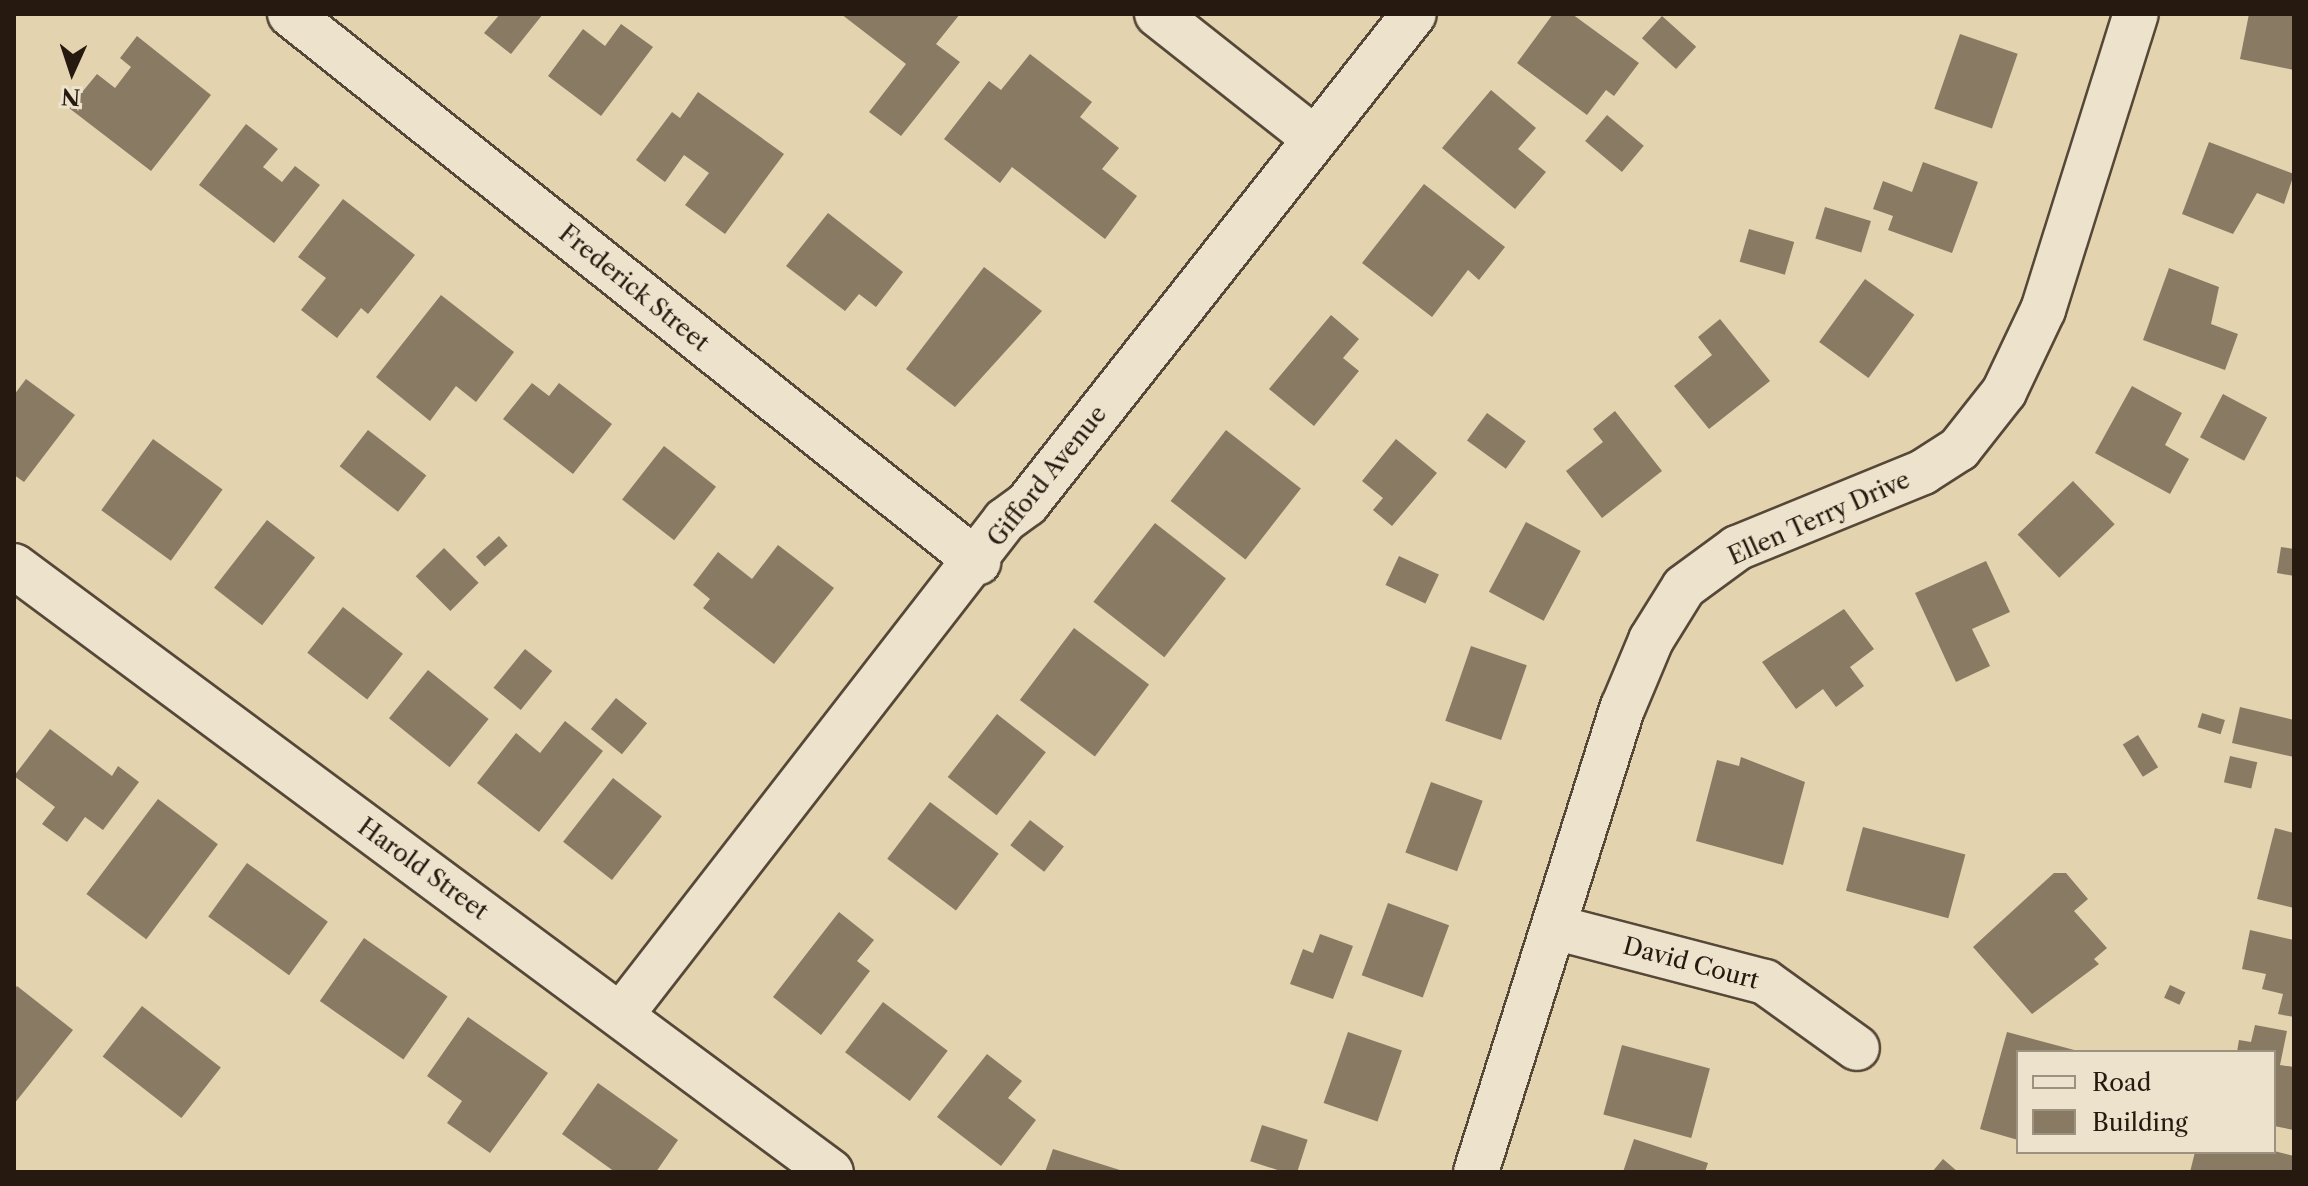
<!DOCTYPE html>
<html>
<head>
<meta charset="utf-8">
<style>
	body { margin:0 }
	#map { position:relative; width:2308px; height:1186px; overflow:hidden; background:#e4d3af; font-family:"Libre Caslon Text",serif }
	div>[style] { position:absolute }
	.building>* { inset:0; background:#897a63; transform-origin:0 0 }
	.roads { filter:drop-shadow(2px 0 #564838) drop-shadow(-2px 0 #564838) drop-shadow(0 2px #564838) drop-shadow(0 -2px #564838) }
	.minor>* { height:44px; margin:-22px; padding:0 22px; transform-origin:22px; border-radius:22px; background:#ede2cb }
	span { translate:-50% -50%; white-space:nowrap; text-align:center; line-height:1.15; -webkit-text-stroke:8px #ede2cb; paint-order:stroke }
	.street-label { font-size:24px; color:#261910 }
	.frame { position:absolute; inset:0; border:16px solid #261910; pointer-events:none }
	.legend { position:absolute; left:2016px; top:1050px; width:260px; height:104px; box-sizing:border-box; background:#ede2cb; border:2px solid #9d9280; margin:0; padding:10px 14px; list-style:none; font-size:24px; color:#261910 }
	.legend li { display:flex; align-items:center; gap:16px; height:40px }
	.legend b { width:40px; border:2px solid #9d9280 }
	.north { position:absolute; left:32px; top:32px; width:80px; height:80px; -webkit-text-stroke:6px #ede2cb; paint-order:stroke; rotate:183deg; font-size:22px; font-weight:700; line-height:32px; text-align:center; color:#261910 }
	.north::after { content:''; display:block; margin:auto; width:28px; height:36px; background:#261910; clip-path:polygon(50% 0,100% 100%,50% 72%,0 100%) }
</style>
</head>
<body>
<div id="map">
	<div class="building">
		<i style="clip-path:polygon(500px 14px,543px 14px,511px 54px,484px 33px)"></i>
		<i style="clip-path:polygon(841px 14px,960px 14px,936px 44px,960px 62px,901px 136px,869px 112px,906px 64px)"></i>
		<i style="clip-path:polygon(1553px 14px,1572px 14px,1639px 63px,1614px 96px,1606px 90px,1587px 115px,1517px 63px)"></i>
		<i style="clip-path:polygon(2249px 14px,2294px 14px,2294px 70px,2240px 59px)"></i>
		<i style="left:1662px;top:16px;width:46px;height:30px;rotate:42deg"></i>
		<i style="clip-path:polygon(621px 24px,653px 47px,601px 116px,548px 76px,583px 29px,605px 46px)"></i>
		<i style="left:1960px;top:34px;width:61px;height:79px;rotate:19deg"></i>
		<i style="clip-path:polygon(137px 36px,211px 95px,151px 171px,69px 108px,97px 74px,115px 88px,131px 67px,120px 58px)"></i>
		<i style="clip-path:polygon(1030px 54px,1092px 102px,1080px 117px,1119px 148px,1102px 169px,1137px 196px,1105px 239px,1012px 167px,1000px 183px,944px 139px,989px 81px,1001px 90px)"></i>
		<i style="clip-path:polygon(1491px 90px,1536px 128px,1518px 149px,1546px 172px,1515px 209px,1442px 148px)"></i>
		<i style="clip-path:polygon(698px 92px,784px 154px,725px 234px,685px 205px,709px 173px,684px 155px,665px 182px,636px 160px,672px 112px,680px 118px)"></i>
		<i style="left:1607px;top:115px;width:48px;height:34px;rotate:40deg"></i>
		<i style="clip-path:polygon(246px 124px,278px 149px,263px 167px,282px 182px,295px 166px,320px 185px,274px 243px,199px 185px)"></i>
		<i style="clip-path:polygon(2209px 142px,2294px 174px,2284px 204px,2257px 193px,2233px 234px,2182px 214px)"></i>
		<i style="clip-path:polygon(1923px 162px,1978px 182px,1952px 253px,1888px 230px,1893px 216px,1873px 209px,1883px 181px,1912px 192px)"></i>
		<i style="clip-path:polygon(1424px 184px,1505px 247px,1479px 280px,1468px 270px,1432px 317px,1362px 263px)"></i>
		<i style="clip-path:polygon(343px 199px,415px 255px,368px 314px,361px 308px,337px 338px,301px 310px,326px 278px,298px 257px)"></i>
		<i style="left:1825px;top:207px;width:48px;height:33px;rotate:17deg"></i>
		<i style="clip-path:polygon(828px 213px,903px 272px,876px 307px,859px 294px,845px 311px,786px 266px)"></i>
		<i style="left:1749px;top:229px;width:47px;height:34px;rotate:16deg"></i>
		<i style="clip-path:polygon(984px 267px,1042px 311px,955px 407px,906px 369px)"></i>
		<i style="clip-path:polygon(2169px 268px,2219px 287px,2211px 324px,2238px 334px,2225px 370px,2143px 340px)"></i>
		<i style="left:1865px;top:279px;width:61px;height:78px;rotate:36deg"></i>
		<i style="clip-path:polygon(441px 295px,514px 352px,476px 402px,456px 386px,430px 421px,376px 377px)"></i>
		<i style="clip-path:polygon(1331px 315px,1359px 339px,1343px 358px,1359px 371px,1314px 426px,1269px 389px)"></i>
		<i style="clip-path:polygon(1720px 319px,1770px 381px,1709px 429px,1674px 386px,1712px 355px,1698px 337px)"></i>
		<i style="clip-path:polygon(26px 379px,75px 415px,24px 482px,14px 475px,14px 395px)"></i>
		<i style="clip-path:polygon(532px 383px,549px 396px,559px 383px,612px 424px,573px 474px,503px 419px)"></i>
		<i style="clip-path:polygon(2132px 386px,2182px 413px,2165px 445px,2189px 459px,2170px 494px,2095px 453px)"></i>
		<i style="left:2223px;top:394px;width:50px;height:49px;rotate:28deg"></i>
		<i style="clip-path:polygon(1615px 411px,1662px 471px,1602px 518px,1566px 471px,1603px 442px,1593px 429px)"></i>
		<i style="left:1487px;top:413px;width:48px;height:34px;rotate:36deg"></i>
		<i style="left:368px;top:430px;width:74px;height:46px;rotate:38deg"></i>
		<i style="left:1226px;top:430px;width:95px;height:90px;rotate:38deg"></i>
		<i style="left:153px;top:439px;width:86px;height:88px;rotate:36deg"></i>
		<i style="clip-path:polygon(1396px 439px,1437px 473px,1392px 526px,1373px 510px,1383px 498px,1362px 481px)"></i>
		<i style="left:664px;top:446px;width:66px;height:68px;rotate:38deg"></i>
		<i style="left:2073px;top:481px;width:60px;height:77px;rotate:46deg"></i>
		<i style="left:267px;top:520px;width:61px;height:86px;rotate:38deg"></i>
		<i style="left:1526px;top:522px;width:62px;height:79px;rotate:28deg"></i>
		<i style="left:1155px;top:523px;width:90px;height:100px;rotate:38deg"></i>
		<i style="left:499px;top:536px;width:13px;height:31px;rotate:48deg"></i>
		<i style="clip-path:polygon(778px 545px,834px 588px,774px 664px,703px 608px,710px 599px,693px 585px,718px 552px,752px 579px)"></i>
		<i style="clip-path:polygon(2281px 547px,2294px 549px,2294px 576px,2277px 573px)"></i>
		<i style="left:444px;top:548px;width:49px;height:40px;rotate:45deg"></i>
		<i style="left:1399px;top:556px;width:44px;height:32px;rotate:25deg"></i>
		<i style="clip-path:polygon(1986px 561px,2010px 612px,1972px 629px,1990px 666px,1956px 682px,1915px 593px)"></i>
		<i style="left:343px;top:607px;width:76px;height:58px;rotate:38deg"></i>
		<i style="clip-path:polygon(1844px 609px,1874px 649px,1850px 667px,1864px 686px,1836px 707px,1823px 689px,1796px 709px,1762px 662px)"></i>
		<i style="left:1074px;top:628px;width:94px;height:90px;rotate:37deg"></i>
		<i style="left:1471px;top:646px;width:59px;height:79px;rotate:19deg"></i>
		<i style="left:525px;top:649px;width:35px;height:50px;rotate:39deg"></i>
		<i style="left:428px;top:670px;width:78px;height:62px;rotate:39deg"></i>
		<i style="left:616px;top:698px;width:40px;height:40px;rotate:39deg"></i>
		<i style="clip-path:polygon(2240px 707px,2294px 720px,2294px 757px,2232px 743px)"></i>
		<i style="left:2202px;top:713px;width:24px;height:15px;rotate:17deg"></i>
		<i style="left:997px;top:714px;width:62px;height:80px;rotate:38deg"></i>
		<i style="clip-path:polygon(565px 721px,603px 751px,539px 832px,477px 783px,516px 733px,540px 753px)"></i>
		<i style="clip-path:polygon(50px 729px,112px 776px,118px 766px,139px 782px,103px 830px,85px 817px,67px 842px,42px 824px,55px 807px,14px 776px)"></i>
		<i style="left:2138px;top:735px;width:38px;height:18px;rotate:58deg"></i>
		<i style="left:2230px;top:756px;width:28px;height:27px;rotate:13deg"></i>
		<i style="clip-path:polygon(1741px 757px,1805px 782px,1783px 865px,1696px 841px,1717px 760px,1739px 766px)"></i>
		<i style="left:613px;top:778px;width:62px;height:81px;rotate:38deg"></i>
		<i style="left:1431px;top:782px;width:55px;height:75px;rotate:20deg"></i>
		<i style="left:158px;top:799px;width:75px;height:119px;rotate:37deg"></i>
		<i style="left:930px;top:802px;width:86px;height:71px;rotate:37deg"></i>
		<i style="left:1030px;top:820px;width:43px;height:32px;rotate:38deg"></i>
		<i style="left:1863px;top:827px;width:106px;height:66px;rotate:15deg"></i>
		<i style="clip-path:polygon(2275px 828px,2294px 833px,2294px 908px,2257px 899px)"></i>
		<i style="left:247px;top:863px;width:100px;height:66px;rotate:36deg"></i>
		<i style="clip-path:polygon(2054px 873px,2066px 873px,2088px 899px,2074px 911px,2107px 948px,2094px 959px,2099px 964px,2032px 1014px,1973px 947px)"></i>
		<i style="left:1388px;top:903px;width:65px;height:77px;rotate:20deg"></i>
		<i style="clip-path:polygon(839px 912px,874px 940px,857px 961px,870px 971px,821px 1035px,773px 997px)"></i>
		<i style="clip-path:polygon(2250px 930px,2294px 940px,2294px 1017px,2278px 1014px,2283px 994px,2262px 989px,2266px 974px,2242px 969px)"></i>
		<i style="clip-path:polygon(1320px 934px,1353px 946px,1333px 999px,1290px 984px,1303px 949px,1313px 953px)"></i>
		<i style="left:364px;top:938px;width:102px;height:77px;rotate:35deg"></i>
		<i style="left:2170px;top:985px;width:17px;height:14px;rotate:25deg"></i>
		<i style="clip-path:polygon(17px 986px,73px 1030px,14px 1104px,14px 990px)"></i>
		<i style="left:883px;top:1002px;width:81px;height:63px;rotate:37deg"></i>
		<i style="left:142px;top:1006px;width:100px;height:64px;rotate:38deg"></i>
		<i style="clip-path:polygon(468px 1017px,548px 1073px,490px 1153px,447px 1123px,462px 1101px,427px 1076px)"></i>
		<i style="clip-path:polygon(2255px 1025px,2287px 1031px,2280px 1065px,2294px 1067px,2294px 1130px,2274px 1126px,2274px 1052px,2237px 1052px,2239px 1040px,2251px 1042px)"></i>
		<i style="left:1348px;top:1032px;width:57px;height:75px;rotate:19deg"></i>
		<i style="clip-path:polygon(2007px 1032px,2078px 1051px,2018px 1052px,2018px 1140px,1980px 1129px)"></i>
		<i style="left:1622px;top:1045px;width:91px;height:72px;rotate:15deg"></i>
		<i style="clip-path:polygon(987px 1054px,1022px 1081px,1008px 1098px,1036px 1120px,1001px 1166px,937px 1117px)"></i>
		<i style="clip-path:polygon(598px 1083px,678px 1140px,656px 1172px,615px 1172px,562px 1134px)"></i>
		<i style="left:1262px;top:1125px;width:48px;height:38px;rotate:18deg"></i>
		<i style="clip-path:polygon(1634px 1139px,1708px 1163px,1705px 1172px,1623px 1172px)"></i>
		<i style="clip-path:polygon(1053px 1149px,1123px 1171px,1122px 1172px,1045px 1172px)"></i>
		<i style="clip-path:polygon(2274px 1151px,2294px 1156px,2294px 1172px,2190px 1172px,2195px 1152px)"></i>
		<i style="clip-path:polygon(1943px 1159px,1958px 1172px,1932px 1172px)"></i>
	</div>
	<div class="roads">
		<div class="minor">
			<i style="left:290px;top:14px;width:880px;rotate:38.54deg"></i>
			<i style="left:1157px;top:14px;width:201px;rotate:38.3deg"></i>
			<i style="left:14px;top:566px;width:1017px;rotate:36.57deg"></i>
			<i style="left:1554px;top:927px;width:218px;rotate:14.6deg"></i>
			<i style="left:1765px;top:982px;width:113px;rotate:35.7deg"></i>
			<i style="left:621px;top:1015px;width:626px;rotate:-52.2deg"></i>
			<i style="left:1005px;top:520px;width:27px;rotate:-36deg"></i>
			<i style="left:1027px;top:504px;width:624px;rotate:-51.7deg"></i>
			<i style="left:1476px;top:1172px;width:488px;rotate:-72.5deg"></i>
			<i style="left:1623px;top:707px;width:73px;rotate:-67.3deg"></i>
			<i style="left:1651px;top:640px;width:62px;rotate:-58.1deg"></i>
			<i style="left:1684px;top:587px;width:66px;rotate:-36.3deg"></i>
			<i style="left:1737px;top:548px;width:201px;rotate:-22.2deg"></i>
			<i style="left:1923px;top:472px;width:43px;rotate:-32.6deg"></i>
			<i style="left:1959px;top:449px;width:73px;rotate:-51.7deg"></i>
			<i style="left:2004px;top:392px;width:91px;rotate:-64.6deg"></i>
			<i style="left:2043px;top:310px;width:310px;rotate:-72.6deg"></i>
		</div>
	</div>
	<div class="street-label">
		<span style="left:634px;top:288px;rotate:39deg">Frederick Street</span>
		<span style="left:1047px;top:476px;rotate:-51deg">Gifford Avenue</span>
		<span style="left:1819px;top:518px;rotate:-24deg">Ellen Terry Drive</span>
		<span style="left:423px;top:869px;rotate:36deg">Harold Street</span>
		<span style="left:1691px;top:963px;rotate:15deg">David Court</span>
	</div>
	<div class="frame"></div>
	<ul class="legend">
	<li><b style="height:10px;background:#ede2cb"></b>Road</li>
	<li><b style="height:22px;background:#897a63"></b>Building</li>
	</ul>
	<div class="north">N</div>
</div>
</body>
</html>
